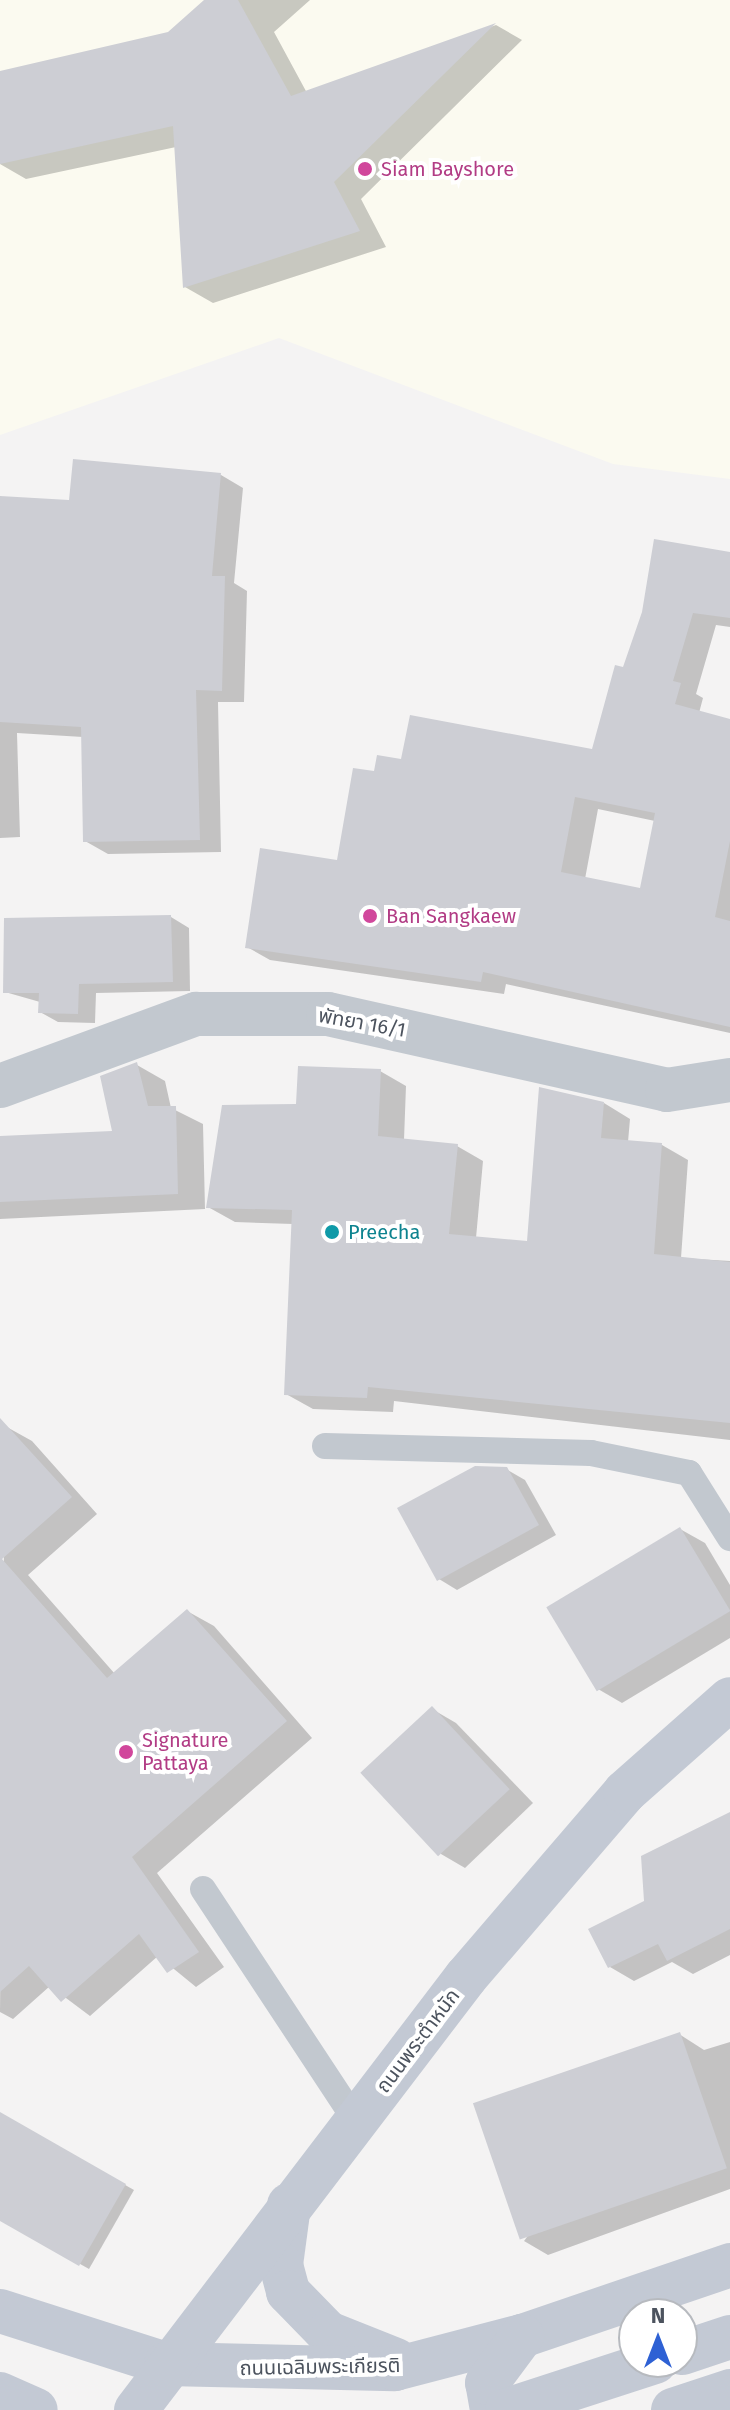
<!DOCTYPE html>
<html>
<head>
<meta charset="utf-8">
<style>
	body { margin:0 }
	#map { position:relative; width:730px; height:2410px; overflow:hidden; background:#f4f3f3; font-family:"Fira Sans","Noto Sans Thai",sans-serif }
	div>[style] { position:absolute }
	.commercial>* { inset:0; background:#fbfaf0 }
	.shadow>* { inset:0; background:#0003 }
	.building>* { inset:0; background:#cdced4; transform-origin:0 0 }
	.lane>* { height:26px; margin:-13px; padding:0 13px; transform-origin:13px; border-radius:13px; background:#c2c8cf }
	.street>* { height:44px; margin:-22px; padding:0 22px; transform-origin:22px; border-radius:22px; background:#c2c8cf }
	.secondary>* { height:44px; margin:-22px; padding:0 22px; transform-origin:22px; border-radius:22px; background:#c3c9d4 }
	.dots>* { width:22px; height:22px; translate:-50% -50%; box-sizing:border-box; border:4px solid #fff; border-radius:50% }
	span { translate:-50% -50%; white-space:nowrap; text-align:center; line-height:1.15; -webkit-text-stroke:8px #fff; paint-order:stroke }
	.hotel-label { font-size:20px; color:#b23c85 }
	.left { translate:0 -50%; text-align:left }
	.street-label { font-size:20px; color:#4c535e }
	.culture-label { font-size:20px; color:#0d838f }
	.north { position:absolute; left:618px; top:2298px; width:80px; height:80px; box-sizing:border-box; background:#fff; border:2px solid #b7babf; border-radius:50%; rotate:0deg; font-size:22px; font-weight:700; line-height:32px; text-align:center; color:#4c535e }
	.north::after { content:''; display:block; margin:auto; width:28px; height:36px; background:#2e61d4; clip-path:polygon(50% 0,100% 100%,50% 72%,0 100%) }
</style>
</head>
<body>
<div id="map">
	<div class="commercial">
		<i style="clip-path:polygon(0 0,730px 0,730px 479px,613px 464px,279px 338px,0 435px)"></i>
	</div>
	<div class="shadow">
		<i style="clip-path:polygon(207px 0,310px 0,274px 32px,307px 93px,496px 25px,522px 40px,361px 199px,386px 247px,213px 303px,185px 287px,176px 147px,26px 179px,0 164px,0 73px,169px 33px)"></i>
		<i style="clip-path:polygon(75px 462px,221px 475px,243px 488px,234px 583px,247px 591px,244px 702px,218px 702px,221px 852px,108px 854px,85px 841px,83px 737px,17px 733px,20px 837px,0 838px,0 498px,71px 503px)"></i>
		<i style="clip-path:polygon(evenodd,730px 554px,730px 627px,716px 625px,696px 694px,703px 698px,699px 713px,730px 721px,730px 1033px,506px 984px,504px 994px,270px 960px,247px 947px,338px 862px,375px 774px,403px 762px,593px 751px,624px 669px,730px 554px,598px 809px,655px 821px,642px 891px,585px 879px,598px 809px)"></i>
		<i style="clip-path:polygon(171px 917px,189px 928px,190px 991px,96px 993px,95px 1023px,58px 1022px,40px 1012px,40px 1002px,5px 992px)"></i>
		<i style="clip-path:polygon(137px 1065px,165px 1081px,171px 1108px,203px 1124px,205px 1209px,0 1219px,0 1138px,115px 1133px)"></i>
		<i style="clip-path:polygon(380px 1071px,406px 1086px,404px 1140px,457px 1146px,483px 1161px,476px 1238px,529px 1244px,604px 1103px,630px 1119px,628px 1142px,662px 1145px,688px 1160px,681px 1258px,730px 1261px,730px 1440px,394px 1401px,393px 1412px,313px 1409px,286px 1394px,293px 1224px,235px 1222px,208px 1207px,298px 1106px)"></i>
		<i style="clip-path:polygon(5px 1426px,32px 1441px,97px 1514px,28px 1575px,115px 1674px,187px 1611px,214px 1626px,312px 1738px,157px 1873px,224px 1967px,196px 1987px,158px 1956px,90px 2016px,50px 1986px,13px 2019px,0 2012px)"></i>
		<i style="clip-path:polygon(506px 1469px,525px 1480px,556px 1535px,457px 1590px,439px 1579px)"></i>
		<i style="clip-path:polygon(680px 1529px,705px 1543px,730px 1585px,730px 1638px,622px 1703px,598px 1689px)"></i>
		<i style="clip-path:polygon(432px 1709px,456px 1723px,533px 1803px,465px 1868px,441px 1854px)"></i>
		<i style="clip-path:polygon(730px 1814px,730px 1955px,693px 1974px,672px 1962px,634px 1981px,610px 1967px,646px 1902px)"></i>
		<i style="clip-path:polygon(679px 2034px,704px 2050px,730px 2042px,730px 2189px,548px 2255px,524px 2241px)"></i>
		<i style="clip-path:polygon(0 2114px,134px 2190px,89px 2269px,0 2219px)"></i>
	</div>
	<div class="building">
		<i style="clip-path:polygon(204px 0,238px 0,291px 96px,496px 23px,334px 182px,360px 231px,183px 288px,173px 126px,0 164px,0 71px,168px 32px)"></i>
		<i style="clip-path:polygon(73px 459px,221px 473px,212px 576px,225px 576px,222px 691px,196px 690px,200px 840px,83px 842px,81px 727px,0 722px,0 496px,69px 500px)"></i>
		<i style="clip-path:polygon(evenodd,654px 539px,730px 552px,730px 618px,693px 613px,673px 681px,681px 683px,675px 704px,730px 719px,730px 841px,715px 917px,730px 921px,730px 1027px,483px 972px,481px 982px,245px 948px,260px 848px,337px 860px,353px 768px,374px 771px,377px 755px,401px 759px,410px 715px,592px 749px,615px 665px,623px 667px,642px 612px,654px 539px,575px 797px,655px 813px,640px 888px,561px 872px,575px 797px)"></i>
		<i style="clip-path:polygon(171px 915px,173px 982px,79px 984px,78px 1014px,38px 1013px,39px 993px,3px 993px,4px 918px)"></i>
		<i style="clip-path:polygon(137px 1062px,148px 1106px,176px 1106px,178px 1194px,0 1202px,0 1136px,112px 1131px,100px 1076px)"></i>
		<i style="clip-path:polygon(298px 1066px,381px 1069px,378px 1136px,458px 1144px,449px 1234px,527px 1241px,539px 1087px,604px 1102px,601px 1138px,662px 1143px,654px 1254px,730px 1262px,730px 1423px,368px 1387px,367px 1398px,284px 1395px,292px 1210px,206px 1208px,222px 1105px,296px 1104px)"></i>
		<i style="clip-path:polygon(0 1418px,72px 1497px,2px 1559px,107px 1678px,187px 1609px,287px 1721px,132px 1857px,199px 1952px,167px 1973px,139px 1934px,61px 2002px,29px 1966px,0 1992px)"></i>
		<i style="clip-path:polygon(475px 1466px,507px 1467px,539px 1525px,437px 1581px,397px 1508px)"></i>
		<i style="left:680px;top:1527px;width:98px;height:156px;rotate:59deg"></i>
		<i style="left:432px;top:1706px;width:114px;height:98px;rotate:47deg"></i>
		<i style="clip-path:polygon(730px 1812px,730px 1929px,667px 1961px,658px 1944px,608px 1968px,588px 1929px,644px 1901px,641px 1856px)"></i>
		<i style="left:680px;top:2032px;width:144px;height:219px;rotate:71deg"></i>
		<i style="clip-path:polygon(0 2112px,126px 2184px,79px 2266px,0 2221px)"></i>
	</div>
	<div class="lane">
		<i style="left:325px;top:1446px;width:266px;rotate:1.5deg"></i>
		<i style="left:591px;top:1453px;width:100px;rotate:11.5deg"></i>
		<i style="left:689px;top:1473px;width:77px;rotate:57.8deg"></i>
		<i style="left:203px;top:1889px;width:278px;rotate:56.6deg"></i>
	</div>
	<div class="street">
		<i style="left:0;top:1086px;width:209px;rotate:-20.2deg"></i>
		<i style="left:196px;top:1014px;width:132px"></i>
		<i style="left:328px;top:1014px;width:347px;rotate:12.6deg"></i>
		<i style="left:667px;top:1090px;width:64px;rotate:-9deg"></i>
	</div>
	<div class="secondary">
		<i style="left:289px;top:2205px;width:61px;rotate:97.6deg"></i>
		<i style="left:281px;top:2265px;width:28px;rotate:75deg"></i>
		<i style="left:288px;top:2292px;width:57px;rotate:45.7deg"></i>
		<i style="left:328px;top:2333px;width:73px;rotate:21.7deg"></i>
		<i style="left:0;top:2311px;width:174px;rotate:17.7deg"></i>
		<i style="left:166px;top:2364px;width:229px;rotate:1.3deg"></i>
		<i style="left:395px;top:2369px;width:131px;rotate:-14.6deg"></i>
		<i style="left:522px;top:2336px;width:220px;rotate:-18.8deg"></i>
		<i style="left:682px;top:2353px;width:51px;rotate:-18.4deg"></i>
		<i style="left:0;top:2394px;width:39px;rotate:24deg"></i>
		<i style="left:136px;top:2410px;width:544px;rotate:-52.69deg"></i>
		<i style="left:466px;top:1977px;width:244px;rotate:-49.3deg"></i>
		<i style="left:625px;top:1792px;width:140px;rotate:-41.5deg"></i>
		<i style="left:492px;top:2410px;width:27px;rotate:-100deg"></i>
		<i style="left:487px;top:2383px;width:59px;rotate:-53.3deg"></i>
		<i style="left:507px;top:2410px;width:156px;rotate:-18deg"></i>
		<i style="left:673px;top:2410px;width:60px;rotate:-18.4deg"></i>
	</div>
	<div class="dots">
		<i style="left:365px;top:169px;background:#d1479c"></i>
		<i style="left:370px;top:916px;background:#d1479c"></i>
		<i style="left:332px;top:1232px;background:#0f9aa8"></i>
		<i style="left:126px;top:1752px;background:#d1479c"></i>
	</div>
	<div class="hotel-label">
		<span class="left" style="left:381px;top:169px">Siam Bayshore</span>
		<span class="left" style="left:386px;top:916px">Ban Sangkaew</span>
		<span class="left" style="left:142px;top:1752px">Signature<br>Pattaya</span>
	</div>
	<div class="street-label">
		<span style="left:362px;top:1023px;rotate:10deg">พัทยา 16/1</span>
		<span style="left:418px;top:2041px;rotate:-53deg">ถนนพระตำหนัก</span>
		<span style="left:320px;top:2367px;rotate:-1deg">ถนนเฉลิมพระเกียรติ</span>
	</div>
	<div class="culture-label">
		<span class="left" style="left:348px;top:1232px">Preecha</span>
	</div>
	<div class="north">N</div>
</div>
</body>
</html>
